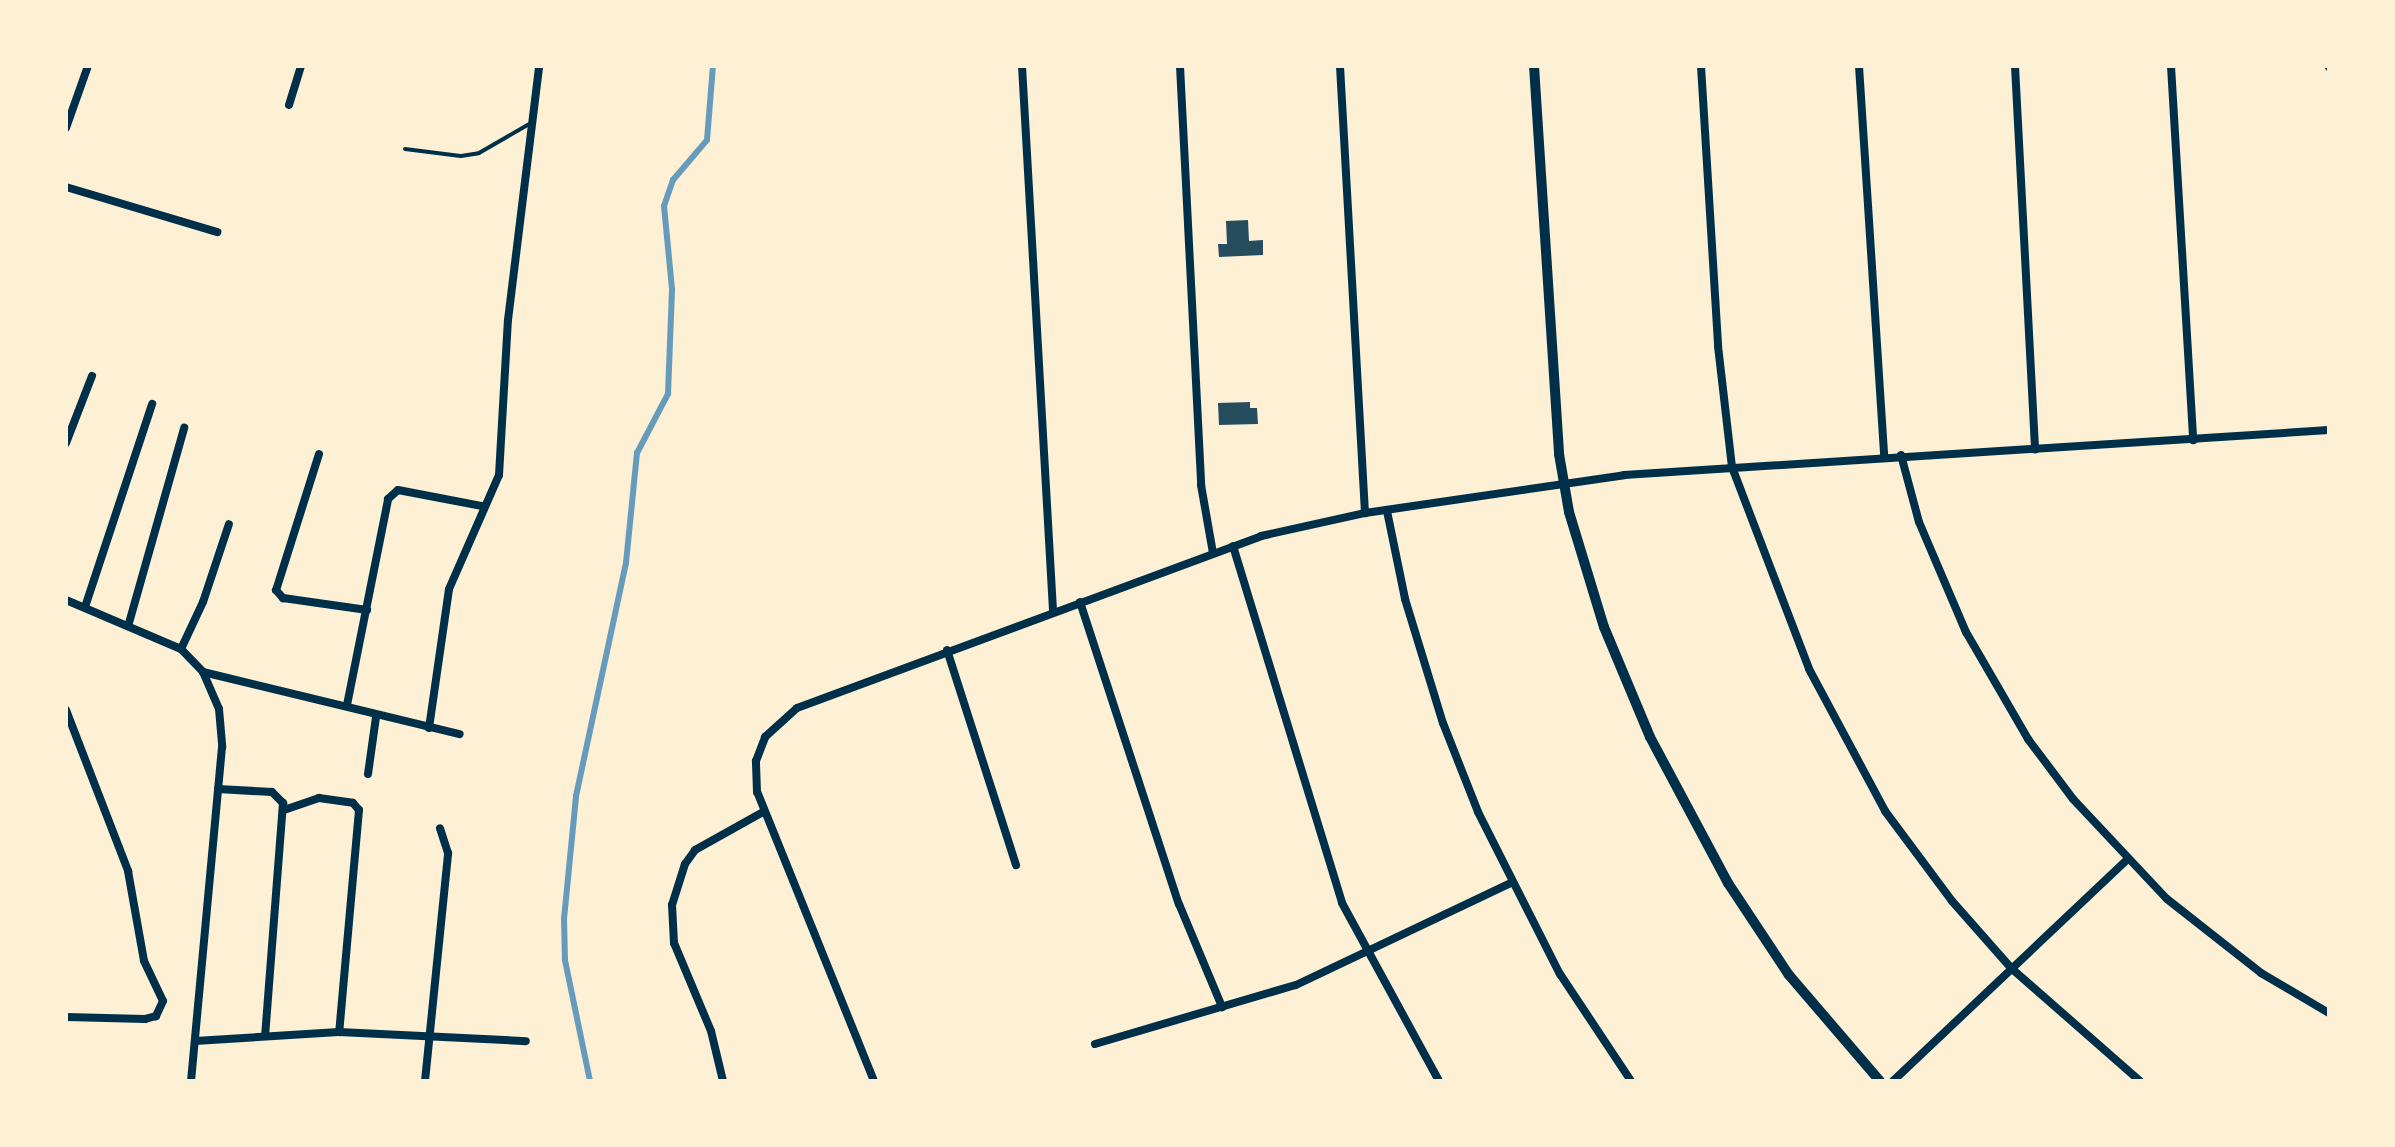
<!DOCTYPE html>
<html>
<head>
<meta charset="utf-8">
<style>
	body { margin:0 }
	#map { position:relative; width:2395px; height:1147px; overflow:hidden; background:#fdf0d5; font-family:Poppins,sans-serif }
	div>[style] { position:absolute }
	.stream>* { height:6px; margin:-3px; padding:0 3px; transform-origin:3px; border-radius:3px; background:#669bbc }
	.building>* { inset:0; background:#264d5e }
	.service>* { height:4px; margin:-2px; padding:0 2px; transform-origin:2px; border-radius:2px; background:#003049 }
	.minor>* { height:8px; margin:-4px; padding:0 4px; transform-origin:4px; border-radius:4px; background:#003049 }
	.tertiary>* { height:10px; margin:-5px; padding:0 5px; transform-origin:5px; border-radius:5px; background:#003049 }
	span { translate:-50% -50%; white-space:nowrap; text-align:center; line-height:1.15; -webkit-text-stroke:6px #fdf0d5; paint-order:stroke }
	.frame { position:absolute; inset:0; border:68px solid #fdf0d5; pointer-events:none }
</style>
</head>
<body>
<div id="map">
	<div class="stream">
		<i style="left:590px;top:1081px;width:124px;rotate:-101.7deg"></i>
		<i style="left:565px;top:960px;width:41px;rotate:-91.4deg"></i>
		<i style="left:564px;top:919px;width:124px;rotate:-84.4deg"></i>
		<i style="left:576px;top:796px;width:238px;rotate:-77.9deg"></i>
		<i style="left:626px;top:563px;width:111px;rotate:-84.3deg"></i>
		<i style="left:637px;top:453px;width:67px;rotate:-62.3deg"></i>
		<i style="left:668px;top:394px;width:105px;rotate:-87.8deg"></i>
		<i style="left:672px;top:289px;width:83px;rotate:-95.5deg"></i>
		<i style="left:664px;top:206px;width:28px;rotate:-71deg"></i>
		<i style="left:673px;top:180px;width:52px;rotate:-49.6deg"></i>
		<i style="left:707px;top:140px;width:74px;rotate:-85.4deg"></i>
	</div>
	<div class="building">
		<i style="clip-path:polygon(1248px 220px,1249px 241px,1263px 240px,1263px 255px,1219px 257px,1218px 244px,1227px 244px,1226px 221px)"></i>
		<i style="clip-path:polygon(1250px 402px,1250px 408px,1257px 408px,1258px 424px,1219px 425px,1218px 403px)"></i>
	</div>
	<div class="service">
		<i style="left:405px;top:149px;width:56px;rotate:7.1deg"></i>
		<i style="left:461px;top:156px;width:18px;rotate:-9deg"></i>
		<i style="left:479px;top:153px;width:60px;rotate:-30deg"></i>
	</div>
	<div class="minor">
		<i style="left:1022px;top:66px;width:545px;rotate:86.74deg"></i>
		<i style="left:1180px;top:66px;width:420px;rotate:87.1deg"></i>
		<i style="left:1201px;top:485px;width:69px;rotate:80deg"></i>
		<i style="left:1340px;top:66px;width:448px;rotate:86.8deg"></i>
		<i style="left:1701px;top:66px;width:281px;rotate:86.5deg"></i>
		<i style="left:1718px;top:346px;width:122px;rotate:83.4deg"></i>
		<i style="left:1732px;top:467px;width:216px;rotate:69.1deg"></i>
		<i style="left:1809px;top:669px;width:161px;rotate:61.8deg"></i>
		<i style="left:1885px;top:811px;width:112px;rotate:53.3deg"></i>
		<i style="left:1952px;top:901px;width:89px;rotate:48.6deg"></i>
		<i style="left:2011px;top:968px;width:171px;rotate:41.2deg"></i>
		<i style="left:1859px;top:66px;width:391px;rotate:86.3deg"></i>
		<i style="left:2015px;top:66px;width:384px;rotate:87deg"></i>
		<i style="left:2171px;top:66px;width:375px;rotate:86.6deg"></i>
		<i style="left:2329px;top:66px;width:1px;rotate:90deg"></i>
		<i style="left:289px;top:105px;width:41px;rotate:-72.9deg"></i>
		<i style="left:66px;top:128px;width:66px;rotate:-70.5deg"></i>
		<i style="left:66px;top:187px;width:158px;rotate:16.6deg"></i>
		<i style="left:66px;top:443px;width:72px;rotate:-68.8deg"></i>
		<i style="left:319px;top:454px;width:143px;rotate:107.5deg"></i>
		<i style="left:276px;top:590px;width:11px;rotate:49deg"></i>
		<i style="left:283px;top:598px;width:85px;rotate:8.1deg"></i>
		<i style="left:1901px;top:455px;width:69px;rotate:75deg"></i>
		<i style="left:1919px;top:522px;width:120px;rotate:66.9deg"></i>
		<i style="left:1966px;top:632px;width:124px;rotate:59.9deg"></i>
		<i style="left:2028px;top:739px;width:75px;rotate:53.1deg"></i>
		<i style="left:2073px;top:799px;width:137px;rotate:46.8deg"></i>
		<i style="left:2167px;top:899px;width:120px;rotate:38.2deg"></i>
		<i style="left:2261px;top:973px;width:79px;rotate:30.5deg"></i>
		<i style="left:1387px;top:511px;width:90px;rotate:78.4deg"></i>
		<i style="left:1405px;top:599px;width:130px;rotate:73deg"></i>
		<i style="left:1443px;top:723px;width:96px;rotate:68.5deg"></i>
		<i style="left:1478px;top:812px;width:182px;rotate:63.2deg"></i>
		<i style="left:1560px;top:974px;width:128px;rotate:56.4deg"></i>
		<i style="left:1233px;top:546px;width:373px;rotate:73deg"></i>
		<i style="left:1342px;top:903px;width:203px;rotate:61.4deg"></i>
		<i style="left:66px;top:600px;width:125px;rotate:23.1deg"></i>
		<i style="left:181px;top:649px;width:32px;rotate:46deg"></i>
		<i style="left:203px;top:672px;width:40px;rotate:66.6deg"></i>
		<i style="left:219px;top:709px;width:38px;rotate:85deg"></i>
		<i style="left:222px;top:747px;width:335px;rotate:95.3deg"></i>
		<i style="left:1080px;top:602px;width:318px;rotate:71.9deg"></i>
		<i style="left:1179px;top:904px;width:112px;rotate:67.3deg"></i>
		<i style="left:85px;top:607px;width:214px;rotate:-71.7deg"></i>
		<i style="left:129px;top:623px;width:203px;rotate:-74.2deg"></i>
		<i style="left:181px;top:649px;width:52px;rotate:-64.9deg"></i>
		<i style="left:203px;top:602px;width:82px;rotate:-71.6deg"></i>
		<i style="left:947px;top:650px;width:226px;rotate:72.2deg"></i>
		<i style="left:203px;top:672px;width:264px;rotate:13.6deg"></i>
		<i style="left:347px;top:705px;width:210px;rotate:-78.7deg"></i>
		<i style="left:388px;top:499px;width:13px;rotate:-42deg"></i>
		<i style="left:398px;top:490px;width:86px;rotate:10.8deg"></i>
		<i style="left:66px;top:710px;width:173px;rotate:68.9deg"></i>
		<i style="left:128px;top:871px;width:91px;rotate:79.9deg"></i>
		<i style="left:144px;top:961px;width:44px;rotate:64.6deg"></i>
		<i style="left:163px;top:1001px;width:17px;rotate:115deg"></i>
		<i style="left:156px;top:1016px;width:11px;rotate:165deg"></i>
		<i style="left:145px;top:1019px;width:79px;rotate:-178.5deg"></i>
		<i style="left:429px;top:728px;width:140px;rotate:-81.8deg"></i>
		<i style="left:449px;top:589px;width:124px;rotate:-66.3deg"></i>
		<i style="left:499px;top:475px;width:155px;rotate:-86.7deg"></i>
		<i style="left:508px;top:320px;width:256px;rotate:-83deg"></i>
		<i style="left:368px;top:774px;width:58px;rotate:-82deg"></i>
		<i style="left:218px;top:789px;width:54px;rotate:3.2deg"></i>
		<i style="left:272px;top:792px;width:16px;rotate:45deg"></i>
		<i style="left:283px;top:803px;width:233px;rotate:94.4deg"></i>
		<i style="left:284px;top:810px;width:37px;rotate:-19deg"></i>
		<i style="left:319px;top:798px;width:34px;rotate:8deg"></i>
		<i style="left:353px;top:803px;width:9px;rotate:49deg"></i>
		<i style="left:359px;top:810px;width:223px;rotate:95.1deg"></i>
		<i style="left:195px;top:1041px;width:144px;rotate:-3.6deg"></i>
		<i style="left:339px;top:1032px;width:187px;rotate:2.8deg"></i>
		<i style="left:1095px;top:1044px;width:209px;rotate:-16.4deg"></i>
		<i style="left:1296px;top:985px;width:238px;rotate:-25.4deg"></i>
		<i style="left:425px;top:1081px;width:229px;rotate:-84.2deg"></i>
		<i style="left:448px;top:853px;width:26px;rotate:-108deg"></i>
		<i style="left:723px;top:1081px;width:51px;rotate:-103.5deg"></i>
		<i style="left:711px;top:1031px;width:95px;rotate:-112.8deg"></i>
		<i style="left:674px;top:943px;width:38px;rotate:-93deg"></i>
		<i style="left:672px;top:905px;width:43px;rotate:-72.4deg"></i>
		<i style="left:685px;top:864px;width:17px;rotate:-54deg"></i>
		<i style="left:695px;top:850px;width:78px;rotate:-29.2deg"></i>
		<i style="left:874px;top:1081px;width:312px;rotate:-112deg"></i>
		<i style="left:757px;top:792px;width:31px;rotate:-92deg"></i>
		<i style="left:756px;top:761px;width:26px;rotate:-69deg"></i>
		<i style="left:765px;top:737px;width:43px;rotate:-42.2deg"></i>
		<i style="left:797px;top:708px;width:495px;rotate:-20.3deg"></i>
		<i style="left:1261px;top:536px;width:107px;rotate:-12.5deg"></i>
		<i style="left:1365px;top:513px;width:262px;rotate:-8.3deg"></i>
		<i style="left:1624px;top:475px;width:706px;rotate:-3.65deg"></i>
		<i style="left:1893px;top:1081px;width:320px;rotate:-43.4deg"></i>
	</div>
	<div class="tertiary">
		<i style="left:1534px;top:66px;width:389px;rotate:86.3deg"></i>
		<i style="left:1559px;top:454px;width:59px;rotate:80.2deg"></i>
		<i style="left:1569px;top:512px;width:120px;rotate:73.1deg"></i>
		<i style="left:1604px;top:627px;width:119px;rotate:67.3deg"></i>
		<i style="left:1650px;top:737px;width:166px;rotate:61.9deg"></i>
		<i style="left:1728px;top:883px;width:110px;rotate:56.5deg"></i>
		<i style="left:1789px;top:975px;width:140px;rotate:49.4deg"></i>
	</div>
	<div class="frame"></div>
</div>
</body>
</html>
